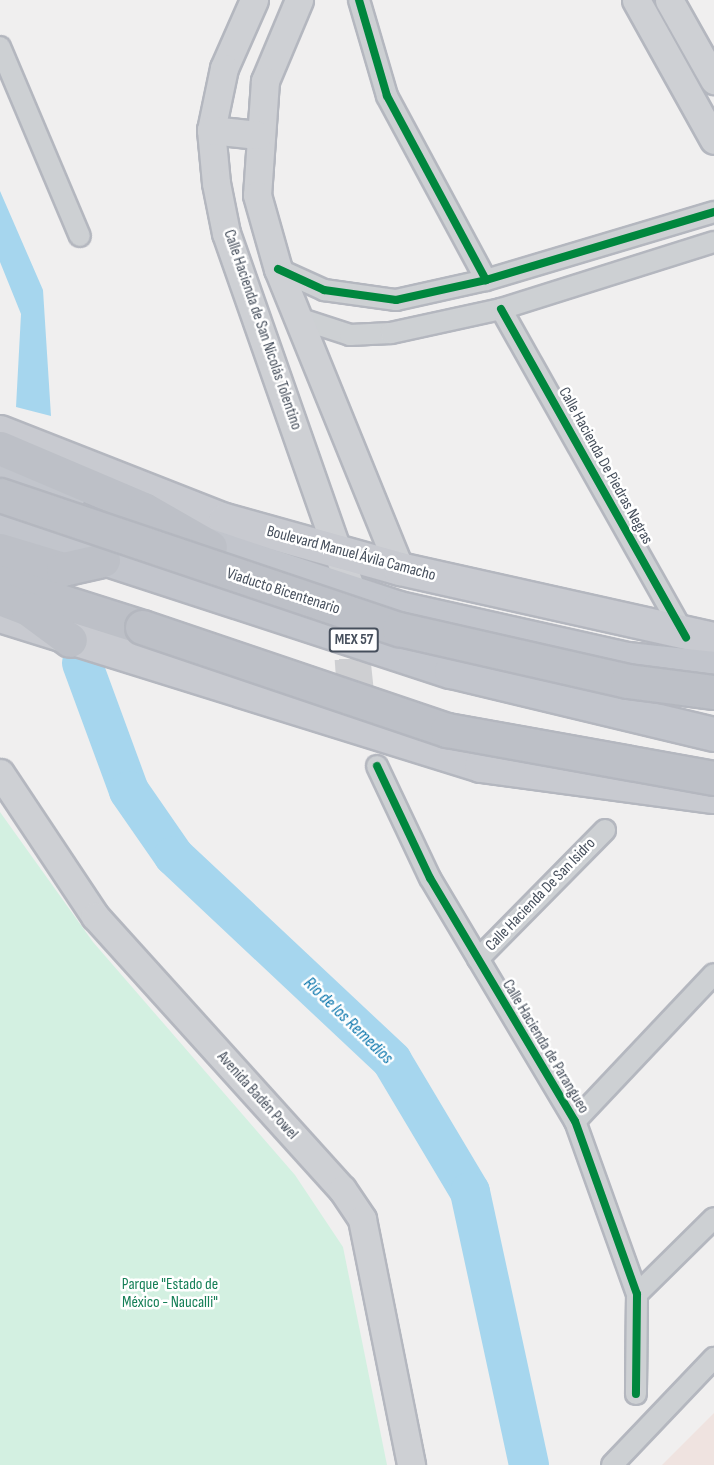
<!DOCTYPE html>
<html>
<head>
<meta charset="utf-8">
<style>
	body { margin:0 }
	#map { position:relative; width:714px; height:1465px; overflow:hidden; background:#f0efef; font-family:"Sofia Sans Condensed",sans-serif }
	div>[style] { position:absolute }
	.medical>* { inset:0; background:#efe3e0 }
	.green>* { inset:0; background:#d3f0e1 }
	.water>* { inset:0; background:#a6d6ee }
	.river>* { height:40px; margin:-20px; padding:0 20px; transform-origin:20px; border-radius:20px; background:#a6d6ee }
	.tertiary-tunnel>* { height:24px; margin-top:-12px; transform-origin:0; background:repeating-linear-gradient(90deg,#cecfd2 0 24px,transparent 0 36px) }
	.secondary-tunnel>* { height:27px; margin-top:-13.5px; transform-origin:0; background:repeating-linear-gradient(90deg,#cecfd2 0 27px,transparent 0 41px) }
	.roads { filter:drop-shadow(2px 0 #b4b7bf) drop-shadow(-2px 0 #b4b7bf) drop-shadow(0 2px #b4b7bf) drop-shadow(0 -2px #b4b7bf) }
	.minor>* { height:20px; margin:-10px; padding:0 10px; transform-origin:10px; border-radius:10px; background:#cdd0d3 }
	.secondary>* { height:27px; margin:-13.5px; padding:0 13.5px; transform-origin:13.5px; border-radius:13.5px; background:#ced0d4 }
	.primary>* { height:32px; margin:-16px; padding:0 16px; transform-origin:16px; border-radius:16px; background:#c8cad0 }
	.trunk>* { height:33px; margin:-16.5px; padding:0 16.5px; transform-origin:16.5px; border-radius:16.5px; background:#c2c5cc }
	.motorway>* { height:33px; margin:-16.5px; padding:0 16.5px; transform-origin:16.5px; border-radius:16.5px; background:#bdc0c7 }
	.bridges { filter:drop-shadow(2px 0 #b4b7bf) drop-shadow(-2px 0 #b4b7bf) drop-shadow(0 2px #b4b7bf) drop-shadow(0 -2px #b4b7bf) }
	.motorway-bridge>* { height:33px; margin:-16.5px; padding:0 16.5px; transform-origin:16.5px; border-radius:16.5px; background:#bdc0c7 }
	.cycleway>* { height:8px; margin:-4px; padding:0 4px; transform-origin:4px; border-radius:4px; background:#00873e }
	span { translate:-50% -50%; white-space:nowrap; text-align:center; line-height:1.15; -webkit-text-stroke:5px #fff; paint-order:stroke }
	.shield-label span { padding:2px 4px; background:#fff; border:2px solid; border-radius:4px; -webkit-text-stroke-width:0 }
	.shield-label { font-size:15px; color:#464f5c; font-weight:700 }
	.street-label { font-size:16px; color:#464f5c }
	.park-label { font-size:16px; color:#157f57 }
	.water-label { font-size:18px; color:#0975ac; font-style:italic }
</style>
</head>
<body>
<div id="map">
	<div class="medical">
		<i style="clip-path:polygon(714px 1413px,714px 1465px,662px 1465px)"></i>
	</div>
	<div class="green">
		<i style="clip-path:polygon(0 812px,93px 942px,295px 1175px,343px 1247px,387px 1465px,0 1465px)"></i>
	</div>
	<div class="water">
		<i style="clip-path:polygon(0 191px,43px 290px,51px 416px,16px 407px,21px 314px,0 262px)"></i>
	</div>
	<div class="river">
		<i style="left:82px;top:663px;width:136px;rotate:69.8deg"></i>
		<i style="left:129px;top:791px;width:79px;rotate:55.3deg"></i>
		<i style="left:174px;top:856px;width:299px;rotate:43.2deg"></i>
		<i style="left:392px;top:1061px;width:152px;rotate:59.2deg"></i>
		<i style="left:470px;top:1192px;width:279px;rotate:77.8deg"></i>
	</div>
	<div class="tertiary-tunnel">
		<i style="left:344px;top:623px;width:81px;rotate:85.8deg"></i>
	</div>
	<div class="secondary-tunnel">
		<i style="left:353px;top:621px;width:86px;rotate:84deg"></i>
	</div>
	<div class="roads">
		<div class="minor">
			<i style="left:359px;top:0;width:100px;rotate:73.7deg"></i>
			<i style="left:387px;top:96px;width:209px;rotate:61.7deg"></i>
			<i style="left:0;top:47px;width:205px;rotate:67.1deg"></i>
			<i style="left:278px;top:269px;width:51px;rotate:24.5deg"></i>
			<i style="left:324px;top:290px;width:73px;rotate:7.9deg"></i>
			<i style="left:396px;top:300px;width:92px;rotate:-12.5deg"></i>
			<i style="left:486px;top:280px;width:238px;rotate:-16.6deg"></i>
			<i style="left:501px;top:309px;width:375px;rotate:60.6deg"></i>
			<i style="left:298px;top:318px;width:55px;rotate:18.1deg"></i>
			<i style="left:350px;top:335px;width:41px;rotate:-2.8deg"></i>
			<i style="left:391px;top:333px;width:113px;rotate:-12.3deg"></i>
			<i style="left:501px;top:309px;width:223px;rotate:-17.5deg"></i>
			<i style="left:377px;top:766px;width:124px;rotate:64.7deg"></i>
			<i style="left:430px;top:878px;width:283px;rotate:59.2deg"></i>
			<i style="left:575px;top:1121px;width:184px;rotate:70.3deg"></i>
			<i style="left:637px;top:1294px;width:100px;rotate:90.6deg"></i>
			<i style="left:478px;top:959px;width:181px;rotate:-45.4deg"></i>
			<i style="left:575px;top:1121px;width:202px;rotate:-46.6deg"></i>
			<i style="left:637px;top:1294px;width:108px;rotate:-44.6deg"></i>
			<i style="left:612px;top:1465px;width:148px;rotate:-46.4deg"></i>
		</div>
		<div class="secondary">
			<i style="left:254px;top:0;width:74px;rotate:113.8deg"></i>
			<i style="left:224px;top:68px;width:63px;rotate:101.8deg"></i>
			<i style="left:211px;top:130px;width:53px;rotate:84.6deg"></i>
			<i style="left:216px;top:183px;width:51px;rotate:78.7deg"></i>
			<i style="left:226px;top:233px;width:375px;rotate:70.7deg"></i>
			<i style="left:299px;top:0;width:88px;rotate:112.8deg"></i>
			<i style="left:265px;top:81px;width:114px;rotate:94deg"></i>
			<i style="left:257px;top:195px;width:77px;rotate:74.2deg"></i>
			<i style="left:278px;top:269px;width:324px;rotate:67.9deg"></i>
			<i style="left:636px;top:0;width:160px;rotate:60.9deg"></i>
			<i style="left:669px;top:0;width:92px;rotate:60.6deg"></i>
			<i style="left:211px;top:130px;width:47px;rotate:6.1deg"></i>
			<i style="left:0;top:773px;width:172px;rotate:56.4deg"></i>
			<i style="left:95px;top:916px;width:368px;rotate:47.9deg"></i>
			<i style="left:342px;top:1189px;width:36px;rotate:56deg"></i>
			<i style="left:362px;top:1219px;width:251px;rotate:78.7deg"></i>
		</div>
		<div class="primary">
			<i style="left:0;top:432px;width:242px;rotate:21.4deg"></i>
			<i style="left:225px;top:520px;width:182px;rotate:15.6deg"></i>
			<i style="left:400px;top:569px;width:322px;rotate:12.6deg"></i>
			<i style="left:0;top:616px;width:504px;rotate:17.32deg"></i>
			<i style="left:481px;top:766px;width:235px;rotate:7.6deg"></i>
		</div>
		<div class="trunk">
			<i style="left:0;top:467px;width:74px;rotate:20.6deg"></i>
			<i style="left:0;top:524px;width:474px;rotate:18.1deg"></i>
			<i style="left:451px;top:671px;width:270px;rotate:13.5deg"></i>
			<i style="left:184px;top:537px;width:226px;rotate:18.3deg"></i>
			<i style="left:399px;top:608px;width:234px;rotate:12.6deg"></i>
			<i style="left:627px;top:659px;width:87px;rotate:5.9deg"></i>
		</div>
		<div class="motorway">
			<i style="left:0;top:448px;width:156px;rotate:23deg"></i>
			<i style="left:144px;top:509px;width:76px;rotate:29.9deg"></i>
			<i style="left:0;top:550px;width:66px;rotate:16.8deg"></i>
			<i style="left:63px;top:569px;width:41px;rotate:-12.7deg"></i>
			<i style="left:0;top:582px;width:149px;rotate:17.6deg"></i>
			<i style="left:0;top:598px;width:30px;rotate:21deg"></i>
			<i style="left:28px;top:609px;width:52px;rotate:36.4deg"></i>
		</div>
	</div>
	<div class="bridges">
		<div class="motorway-bridge">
			<i style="left:0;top:495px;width:421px;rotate:18.6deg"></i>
			<i style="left:399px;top:629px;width:234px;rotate:12.8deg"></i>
			<i style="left:627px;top:681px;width:88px;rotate:7.2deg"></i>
			<i style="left:142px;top:627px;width:322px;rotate:18.7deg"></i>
			<i style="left:447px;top:730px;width:271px;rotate:10.2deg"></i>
		</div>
	</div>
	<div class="cycleway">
		<i style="left:359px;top:0;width:100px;rotate:73.7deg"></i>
		<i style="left:387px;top:96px;width:209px;rotate:61.7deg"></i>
		<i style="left:278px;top:269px;width:51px;rotate:24.5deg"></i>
		<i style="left:324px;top:290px;width:73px;rotate:7.9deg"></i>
		<i style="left:396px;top:300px;width:92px;rotate:-12.5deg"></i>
		<i style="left:486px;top:280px;width:238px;rotate:-16.6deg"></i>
		<i style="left:501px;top:309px;width:377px;rotate:60.6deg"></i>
		<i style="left:377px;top:766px;width:124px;rotate:64.7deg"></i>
		<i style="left:430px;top:878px;width:283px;rotate:59.2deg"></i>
		<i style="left:575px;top:1121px;width:184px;rotate:70.3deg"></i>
		<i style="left:637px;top:1294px;width:100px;rotate:90.6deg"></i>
	</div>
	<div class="shield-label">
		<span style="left:354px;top:640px">MEX 57</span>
	</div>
	<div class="street-label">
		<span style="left:262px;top:330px;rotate:71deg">Calle Hacienda de San Nicolás Tolentino</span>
		<span style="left:605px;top:466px;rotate:61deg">Calle Hacienda De Piedras Negras</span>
		<span style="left:351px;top:554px;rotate:15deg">Boulevard Manuel Ávila Camacho</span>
		<span style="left:283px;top:592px;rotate:18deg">Viaducto Bicentenario</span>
		<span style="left:541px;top:895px;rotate:-46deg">Calle Hacienda De San Isidro</span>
		<span style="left:545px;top:1047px;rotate:59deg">Calle Hacienda de Parangueo</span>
		<span style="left:257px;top:1096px;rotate:48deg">Avenida Badén Powel</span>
	</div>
	<div class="park-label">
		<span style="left:170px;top:1294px">Parque "Estado de<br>México - Naucalli"</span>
	</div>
	<div class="water-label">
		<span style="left:348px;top:1021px;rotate:44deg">Río de los Remedios</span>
	</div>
</div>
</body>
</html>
